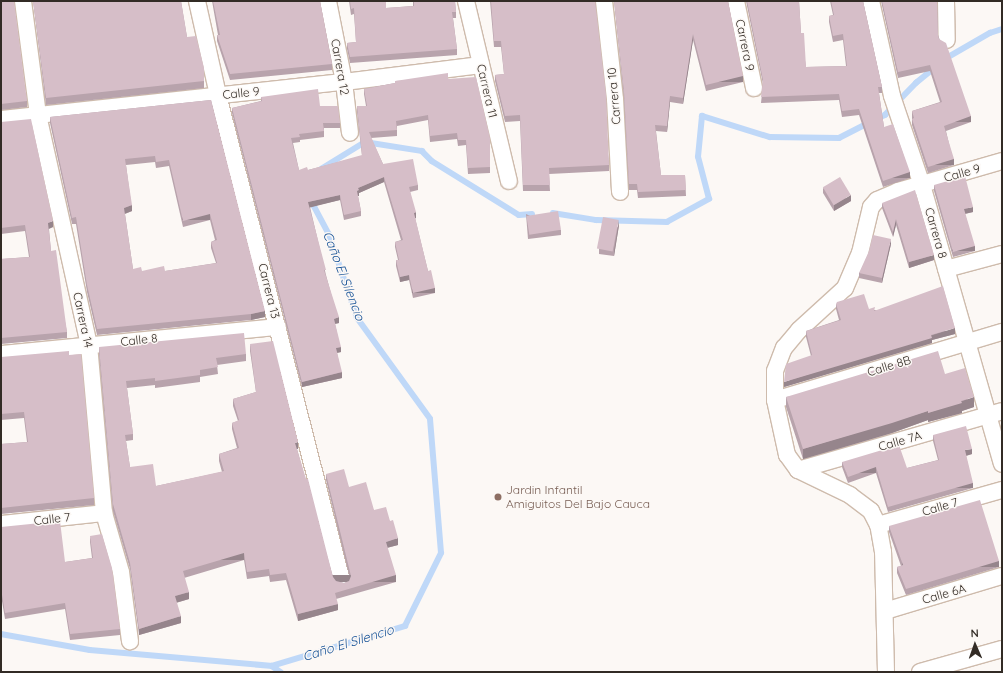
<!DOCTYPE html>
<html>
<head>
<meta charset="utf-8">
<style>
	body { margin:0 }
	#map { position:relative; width:1003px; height:673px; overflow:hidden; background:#fcf8f5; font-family:Quicksand,sans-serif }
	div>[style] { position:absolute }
	.stream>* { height:5.5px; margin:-2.75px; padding:0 2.75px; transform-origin:2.75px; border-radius:2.75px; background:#bfd8f8 }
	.roads { filter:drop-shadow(1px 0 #cebbac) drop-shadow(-1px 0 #cebbac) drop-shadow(0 1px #cebbac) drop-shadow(0 -1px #cebbac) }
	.minor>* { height:16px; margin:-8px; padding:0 8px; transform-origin:8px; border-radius:8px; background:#fff }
	.wall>* { inset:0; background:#b8a3ac }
	.shaded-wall>* { inset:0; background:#96858c; transform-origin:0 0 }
	.building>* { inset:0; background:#d6bec8; transform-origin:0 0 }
	.dots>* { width:11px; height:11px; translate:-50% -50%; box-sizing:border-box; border:2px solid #fcf8f5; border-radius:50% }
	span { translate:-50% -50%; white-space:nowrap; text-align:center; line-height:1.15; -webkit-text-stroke:3px #fcf8f5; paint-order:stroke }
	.street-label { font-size:12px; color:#322b25 }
	.education-label { font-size:12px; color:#785e54 }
	.left { translate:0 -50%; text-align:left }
	.water-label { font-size:13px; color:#165297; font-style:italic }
	.frame { position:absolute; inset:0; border:2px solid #322b25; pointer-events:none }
	.north { position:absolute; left:955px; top:625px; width:40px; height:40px; -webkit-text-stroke:3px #fcf8f5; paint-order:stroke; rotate:358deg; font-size:11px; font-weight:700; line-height:16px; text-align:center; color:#322b25 }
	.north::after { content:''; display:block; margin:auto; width:14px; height:18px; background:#322b25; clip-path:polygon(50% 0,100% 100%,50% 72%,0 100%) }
</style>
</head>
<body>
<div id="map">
	<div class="stream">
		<i style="left:945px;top:59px;width:52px;rotate:-30deg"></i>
		<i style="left:990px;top:33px;width:13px;rotate:-18deg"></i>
		<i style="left:876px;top:119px;width:10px;rotate:-24deg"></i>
		<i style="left:885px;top:115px;width:45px;rotate:-45.9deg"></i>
		<i style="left:916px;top:83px;width:26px;rotate:-39deg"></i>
		<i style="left:321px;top:169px;width:52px;rotate:-31.5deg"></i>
		<i style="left:365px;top:142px;width:58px;rotate:9deg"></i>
		<i style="left:422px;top:151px;width:14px;rotate:45deg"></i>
		<i style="left:432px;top:161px;width:102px;rotate:31.8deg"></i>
		<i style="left:519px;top:215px;width:13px;rotate:-4deg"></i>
		<i style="left:553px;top:213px;width:44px;rotate:9.2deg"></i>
		<i style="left:596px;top:220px;width:71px;rotate:1.6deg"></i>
		<i style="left:667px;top:222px;width:48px;rotate:-28.7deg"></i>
		<i style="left:709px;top:199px;width:43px;rotate:-104.7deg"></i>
		<i style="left:698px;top:157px;width:41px;rotate:-84.4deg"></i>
		<i style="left:702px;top:116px;width:71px;rotate:17.2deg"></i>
		<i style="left:770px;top:137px;width:69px;rotate:0.8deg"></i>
		<i style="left:839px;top:138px;width:33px;rotate:-27deg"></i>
		<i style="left:1px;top:634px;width:90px;rotate:10.2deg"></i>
		<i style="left:90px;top:650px;width:183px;rotate:5deg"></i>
		<i style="left:272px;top:666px;width:139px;rotate:-16.7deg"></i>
		<i style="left:405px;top:626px;width:81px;rotate:-63.7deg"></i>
		<i style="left:441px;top:553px;width:134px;rotate:-94.7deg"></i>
		<i style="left:430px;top:419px;width:125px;rotate:-125.9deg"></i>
		<i style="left:357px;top:318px;width:88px;rotate:-108.6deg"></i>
		<i style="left:329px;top:235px;width:34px;rotate:-118deg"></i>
		<i style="left:313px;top:205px;width:5px;rotate:-90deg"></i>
		<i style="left:272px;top:666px;width:11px;rotate:34deg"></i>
	</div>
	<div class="roads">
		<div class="minor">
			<i style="left:23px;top:1px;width:115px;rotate:82.5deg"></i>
			<i style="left:38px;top:115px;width:236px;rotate:77.5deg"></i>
			<i style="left:89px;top:345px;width:169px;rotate:84.9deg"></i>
			<i style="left:104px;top:513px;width:61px;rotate:73.9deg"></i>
			<i style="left:121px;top:572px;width:70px;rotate:82.6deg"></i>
			<i style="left:197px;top:1px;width:96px;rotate:77.4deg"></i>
			<i style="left:218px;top:95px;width:502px;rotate:75.69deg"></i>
			<i style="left:328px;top:1px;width:83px;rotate:78.8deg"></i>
			<i style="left:344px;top:82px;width:51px;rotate:83.3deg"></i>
			<i style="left:466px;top:1px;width:185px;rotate:76.6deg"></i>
			<i style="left:604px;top:1px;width:99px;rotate:83.6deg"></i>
			<i style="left:615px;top:99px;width:93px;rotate:86.9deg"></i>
			<i style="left:736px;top:1px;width:89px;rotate:78.3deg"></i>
			<i style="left:871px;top:1px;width:97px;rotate:77.5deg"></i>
			<i style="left:892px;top:96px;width:94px;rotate:71.4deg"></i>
			<i style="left:922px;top:185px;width:290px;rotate:74deg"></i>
			<i style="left:946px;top:1px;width:39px;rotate:89deg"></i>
			<i style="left:1px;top:119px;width:345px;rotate:-6.2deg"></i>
			<i style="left:344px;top:82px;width:138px;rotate:-7.1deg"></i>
			<i style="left:946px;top:269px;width:58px;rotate:-15deg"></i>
			<i style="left:1px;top:354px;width:278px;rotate:-5.6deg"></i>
			<i style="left:775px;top:400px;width:237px;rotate:-16.7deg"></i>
			<i style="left:798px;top:470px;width:212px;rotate:-16.1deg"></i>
			<i style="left:1px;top:524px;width:104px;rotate:-6.1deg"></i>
			<i style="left:878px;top:525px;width:129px;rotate:-15.8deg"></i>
			<i style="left:885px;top:611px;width:122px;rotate:-16.7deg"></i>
			<i style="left:886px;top:672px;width:120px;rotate:-91.4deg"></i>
			<i style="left:883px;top:552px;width:27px;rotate:-100deg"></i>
			<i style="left:878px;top:525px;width:16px;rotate:-117deg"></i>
			<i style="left:871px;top:511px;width:26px;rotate:-143deg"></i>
			<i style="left:850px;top:495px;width:58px;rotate:-154.3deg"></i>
			<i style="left:798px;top:470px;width:19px;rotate:-126deg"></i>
			<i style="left:787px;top:455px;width:56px;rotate:-102.3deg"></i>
			<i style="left:775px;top:400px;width:29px;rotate:-90deg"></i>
			<i style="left:775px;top:371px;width:25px;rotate:-69deg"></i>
			<i style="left:784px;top:348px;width:23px;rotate:-50deg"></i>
			<i style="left:799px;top:330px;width:62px;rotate:-42.4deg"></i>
			<i style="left:845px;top:288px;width:38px;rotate:-67deg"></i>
			<i style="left:860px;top:253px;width:47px;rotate:-76.6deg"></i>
			<i style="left:871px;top:207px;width:9px;rotate:-49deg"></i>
			<i style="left:877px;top:200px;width:23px;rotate:-23deg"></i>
			<i style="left:898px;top:191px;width:108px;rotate:-16.1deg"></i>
			<i style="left:920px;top:672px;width:85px;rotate:-15.7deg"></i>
		</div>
	</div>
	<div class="wall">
		<i style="clip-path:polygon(1px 1px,27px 101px,27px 107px,1px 110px)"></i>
		<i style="clip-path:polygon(33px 1px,181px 1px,187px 37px,204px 81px,204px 88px,46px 105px)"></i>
		<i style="clip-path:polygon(212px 1px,320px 1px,332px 64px,332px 70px,230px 80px,217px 41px,217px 35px,218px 35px)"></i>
		<i style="clip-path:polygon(349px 1px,386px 1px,386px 8px,413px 6px,413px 1px,455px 1px,456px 12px,456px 18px,453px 18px,457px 49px,457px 55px,350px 63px,347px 49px,347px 43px,356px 42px,354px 14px,351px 15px)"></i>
		<i style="clip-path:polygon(490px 1px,595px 1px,609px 165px,609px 171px,549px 174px,550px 191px,523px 191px,520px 121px,505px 122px,495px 81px,495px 75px,504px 74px,501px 47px,494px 47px)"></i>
		<i style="clip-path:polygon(614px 1px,728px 1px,743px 82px,706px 91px,693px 40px,683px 104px,670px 102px,667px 132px,656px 131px,661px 175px,685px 175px,686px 196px,638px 198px,637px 190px,629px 190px,624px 98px)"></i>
		<i style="clip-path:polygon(746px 1px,799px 1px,801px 33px,806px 67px,846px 66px,843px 40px,833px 42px,829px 22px,829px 16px,833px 15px,830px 1px,863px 1px,882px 87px,882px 93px,879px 93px,884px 127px,910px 178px,883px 187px,859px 115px,842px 117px,839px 100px,761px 103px,763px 84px)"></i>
		<i style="clip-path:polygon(881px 1px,937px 1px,938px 35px,971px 122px,946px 131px,954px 165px,928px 173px,912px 125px,912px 111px,940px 102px,930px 71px,898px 78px)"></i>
		<i style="clip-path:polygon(448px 79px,490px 138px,490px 173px,468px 174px,466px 145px,458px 146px,457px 139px,430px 142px,428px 120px,397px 126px,397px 136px,371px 138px,383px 164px,418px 185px,418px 190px,410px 192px,416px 218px,415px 218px,428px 271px,435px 293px,413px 298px,409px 280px,400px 282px,396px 266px,396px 260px,398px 260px,395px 247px,395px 242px,401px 240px,384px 182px,359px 193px,359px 196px,358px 196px,361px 211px,361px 216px,344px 220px,340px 200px,310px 207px,326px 275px,339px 323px,335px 324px,341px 352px,337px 353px,342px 378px,302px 387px,232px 113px,232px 108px,261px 101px,261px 97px,320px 106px,340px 123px,340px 128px,324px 128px,324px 137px,300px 140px,300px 142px,293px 143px,299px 170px,308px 170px,362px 156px,357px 112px,357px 106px,366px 106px,364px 94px,364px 89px,395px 83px,395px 81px)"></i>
		<i style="clip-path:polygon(evenodd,211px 100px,265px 317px,251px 320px,97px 335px,87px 292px,76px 224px,72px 224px,50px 123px,50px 117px,211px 100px,155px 162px,156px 168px,169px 166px,183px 227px,210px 220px,215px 240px,211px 242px,211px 248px,216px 263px,165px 271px,142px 271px,133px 269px,125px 214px,132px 211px,126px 165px,155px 162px)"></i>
		<i style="clip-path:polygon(1px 122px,53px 227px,49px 229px,51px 251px,67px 332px,67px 338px,1px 344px,1px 259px,29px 257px,25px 231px,1px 234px)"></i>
		<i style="clip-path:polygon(934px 185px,973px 212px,965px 214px,975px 251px,953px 257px,934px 191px)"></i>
		<i style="clip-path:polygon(823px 188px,851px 201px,834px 211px,823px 193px)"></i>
		<i style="clip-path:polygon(882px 203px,934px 260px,909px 268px,896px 225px,893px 237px,882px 208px)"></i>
		<i style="clip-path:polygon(526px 214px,561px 230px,561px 235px,528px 239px)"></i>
		<i style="clip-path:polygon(619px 225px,614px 256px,599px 254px,599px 249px)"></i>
		<i style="clip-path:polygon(891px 244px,882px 283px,859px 278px,859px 273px)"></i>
		<i style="clip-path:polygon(836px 304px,875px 310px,955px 334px,932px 340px,932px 343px,784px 387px,811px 356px,806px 337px,806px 331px,839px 320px,836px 309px)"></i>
		<i style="clip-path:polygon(250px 344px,298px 449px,297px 449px,333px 577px,336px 581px,344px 583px,349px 581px,350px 579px,326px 480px,326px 474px,349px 487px,374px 510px,390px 521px,398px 545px,387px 548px,396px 582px,336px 599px,338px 610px,298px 621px,286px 580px,270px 582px,269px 576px,247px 579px,244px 560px,184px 578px,189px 599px,176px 603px,181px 623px,139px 635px,130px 569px,113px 511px,99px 354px,99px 347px,246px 354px,246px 361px,217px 365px,218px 374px,200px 377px,200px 382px,155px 388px,155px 385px,127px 388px,133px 434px,133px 440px,126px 441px,130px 467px,156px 486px,222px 472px,219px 461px,219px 454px,237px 448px,232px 429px,232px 423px,238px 421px,233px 406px,233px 399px,256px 392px,250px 351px)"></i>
		<i style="clip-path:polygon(1px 357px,94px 498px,94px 505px,1px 514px,1px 444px,27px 442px,24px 418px,1px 420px)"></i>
		<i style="clip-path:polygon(945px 374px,974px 407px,962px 411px,962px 413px,928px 422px,928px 420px,892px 433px,803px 459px,786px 407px,786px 397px)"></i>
		<i style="clip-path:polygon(933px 435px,972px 454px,966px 456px,973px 488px,888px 512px,876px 473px,848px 483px,842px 467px,842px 462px,907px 468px,938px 460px,933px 441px)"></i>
		<i style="clip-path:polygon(889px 526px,999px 567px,906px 595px,897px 573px,897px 567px,901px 566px,889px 532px)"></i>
		<i style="clip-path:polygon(1px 527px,65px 562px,92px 558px,90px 542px,90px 536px,120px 629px,120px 635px,70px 640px,65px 609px,5px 619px,1px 595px)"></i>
	</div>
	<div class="shaded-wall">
		<i style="clip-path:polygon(693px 34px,693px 40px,683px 104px,683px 98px)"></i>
		<i style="left:743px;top:76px;width:6px;height:38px;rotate:90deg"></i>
		<i style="clip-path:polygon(670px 96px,670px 102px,667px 132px,667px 126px)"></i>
		<i style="left:971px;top:116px;width:6px;height:29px;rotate:90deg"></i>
		<i style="left:954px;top:159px;width:6px;height:27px;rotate:90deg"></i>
		<i style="left:910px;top:172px;width:6px;height:28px;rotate:90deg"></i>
		<i style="clip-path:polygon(384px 177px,384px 182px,359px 193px,359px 196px,357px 196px,357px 191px,358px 188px)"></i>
		<i style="clip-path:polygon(340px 195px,340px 200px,308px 208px,308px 202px)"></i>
		<i style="clip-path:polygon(851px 195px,851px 201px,834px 211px,834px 205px)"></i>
		<i style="clip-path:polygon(132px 205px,132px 211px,124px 214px,124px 208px)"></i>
		<i style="clip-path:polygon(973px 207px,973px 212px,964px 214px,964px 209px)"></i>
		<i style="clip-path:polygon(416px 212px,416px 218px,414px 219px,414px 213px)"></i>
		<i style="left:210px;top:214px;width:6px;height:28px;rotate:90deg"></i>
		<i style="clip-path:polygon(896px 219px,896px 225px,893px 237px,893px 232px)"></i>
		<i style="clip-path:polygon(619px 220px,619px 225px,614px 256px,614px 251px)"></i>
		<i style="clip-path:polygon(53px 221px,53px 227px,48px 229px,48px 223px)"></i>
		<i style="clip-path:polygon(891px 239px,891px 244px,882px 283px,882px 278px)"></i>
		<i style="left:975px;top:246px;width:5px;height:23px;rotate:90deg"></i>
		<i style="clip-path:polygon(934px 255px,934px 260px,909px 268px,909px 262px)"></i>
		<i style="clip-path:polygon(409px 275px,409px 280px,400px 282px,400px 277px)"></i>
		<i style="left:435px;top:288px;width:5px;height:23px;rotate:90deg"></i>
		<i style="clip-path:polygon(265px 311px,265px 317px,251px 320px,251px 314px)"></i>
		<i style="clip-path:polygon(339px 317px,339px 323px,334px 324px,334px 319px)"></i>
		<i style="clip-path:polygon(955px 328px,955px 334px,932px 340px,932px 343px,784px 387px,784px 382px)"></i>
		<i style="clip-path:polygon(341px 347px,341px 352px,336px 353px,336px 348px)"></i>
		<i style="clip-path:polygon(342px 372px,342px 378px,302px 387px,302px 382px)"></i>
		<i style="clip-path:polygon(974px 397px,974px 407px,962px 411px,962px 413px,928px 422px,928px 413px)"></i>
		<i style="clip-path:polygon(928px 411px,928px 420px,892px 433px,803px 459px,803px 449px)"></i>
		<i style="clip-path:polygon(298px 442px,298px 449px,295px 449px,295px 443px)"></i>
		<i style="clip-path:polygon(972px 449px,972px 454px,965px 456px,965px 450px)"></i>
		<i style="left:876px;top:467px;width:6px;height:30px;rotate:90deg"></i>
		<i style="left:973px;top:483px;width:5px;height:88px;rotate:90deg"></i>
		<i style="clip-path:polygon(398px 538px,398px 545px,386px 548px,386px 542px)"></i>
		<i style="left:244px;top:553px;width:7px;height:64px;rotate:90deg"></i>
		<i style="left:999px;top:561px;width:6px;height:97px;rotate:90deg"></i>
		<i style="left:396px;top:575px;width:7px;height:64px;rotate:90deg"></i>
		<i style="clip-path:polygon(189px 592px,189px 599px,175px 603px,175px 596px)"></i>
		<i style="clip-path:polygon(338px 604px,338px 610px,298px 621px,298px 614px)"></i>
		<i style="clip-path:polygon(181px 616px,181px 623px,139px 635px,139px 629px)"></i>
	</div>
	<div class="building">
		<i style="clip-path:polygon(1px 1px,14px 1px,27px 101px,1px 104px)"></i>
		<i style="clip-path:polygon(33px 1px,181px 1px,187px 37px,196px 36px,204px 68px,204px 81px,46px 98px)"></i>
		<i style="clip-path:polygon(213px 1px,320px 1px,332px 64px,230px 74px,217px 35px,220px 35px)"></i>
		<i style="clip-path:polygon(350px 1px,386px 1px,386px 8px,414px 6px,414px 1px,455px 1px,456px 12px,452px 12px,457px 49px,350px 57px,347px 43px,356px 42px,354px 8px,351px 9px)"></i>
		<i style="clip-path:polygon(491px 1px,595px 1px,606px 94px,609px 165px,549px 168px,550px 185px,523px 185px,520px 115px,505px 116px,495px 75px,504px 74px,501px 41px,494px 41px)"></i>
		<i style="clip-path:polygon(614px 1px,728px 1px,743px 76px,706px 85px,693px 34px,683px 98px,670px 96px,667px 126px,655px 125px,661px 175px,685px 175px,686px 190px,638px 192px,637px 184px,629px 184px,624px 92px)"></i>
		<i style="clip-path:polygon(747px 1px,799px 1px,801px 33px,804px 33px,806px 67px,847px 66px,843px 34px,833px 36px,829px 16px,834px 15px,831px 1px,863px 1px,882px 87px,878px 87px,884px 127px,893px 124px,910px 172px,883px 181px,859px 109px,842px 111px,839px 94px,761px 97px,763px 80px)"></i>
		<i style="clip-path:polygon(882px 1px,937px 1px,938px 35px,939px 39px,946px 43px,971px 116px,944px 126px,954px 159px,928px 167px,912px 119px,914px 118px,912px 111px,942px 102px,930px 65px,898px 72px)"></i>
		<i style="clip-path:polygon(448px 73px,448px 79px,476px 77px,490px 138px,490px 167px,468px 168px,466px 140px,458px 140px,457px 133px,430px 136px,428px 115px,396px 121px,397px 130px,369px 132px,383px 164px,413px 159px,418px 185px,409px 187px,416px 212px,414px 213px,428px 271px,431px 270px,435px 288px,413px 293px,409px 275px,400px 277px,396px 260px,399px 260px,395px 242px,403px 240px,384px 177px,358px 188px,359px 190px,357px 191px,361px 211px,344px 215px,340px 195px,308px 202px,326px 270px,324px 270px,339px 317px,334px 319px,341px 347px,336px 348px,342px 372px,302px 382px,232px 108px,262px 101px,261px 97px,318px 89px,320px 106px,338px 106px,340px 123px,323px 123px,324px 131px,299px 134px,300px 137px,291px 138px,299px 170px,307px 167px,308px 170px,362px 155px,357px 106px,367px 106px,364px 89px,395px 83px,395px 81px)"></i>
		<i style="clip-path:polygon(evenodd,211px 100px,265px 311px,251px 314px,97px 329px,87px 285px,76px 217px,72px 218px,50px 117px,211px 100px,155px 156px,156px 162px,169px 160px,183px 221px,210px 214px,217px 240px,211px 242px,217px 263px,165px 271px,164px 266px,142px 271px,141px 267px,133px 269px,124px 208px,132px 205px,125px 159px,155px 156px)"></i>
		<i style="clip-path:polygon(31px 119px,53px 221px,48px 223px,51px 251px,56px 250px,67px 332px,1px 338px,1px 259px,30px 257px,25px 225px,1px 228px,1px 122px)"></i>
		<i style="clip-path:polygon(965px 176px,973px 207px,964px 209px,975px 246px,953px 252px,934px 185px)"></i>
		<i style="left:840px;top:177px;width:21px;height:20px;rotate:59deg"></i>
		<i style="clip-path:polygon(915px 190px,934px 255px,909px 262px,896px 219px,893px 232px,882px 203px)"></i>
		<i style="left:558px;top:211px;width:19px;height:32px;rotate:81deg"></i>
		<i style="left:603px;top:217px;width:16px;height:32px;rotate:11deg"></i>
		<i style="clip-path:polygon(873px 235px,891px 239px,882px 278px,859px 273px,869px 251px)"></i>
		<i style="clip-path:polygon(943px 286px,955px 328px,931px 335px,932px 338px,784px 382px,786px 364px,812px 355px,806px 331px,841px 320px,836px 304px,837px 302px,864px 294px,869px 309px,875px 307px,874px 311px)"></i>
		<i style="clip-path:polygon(244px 333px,246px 354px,216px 358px,218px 367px,200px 370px,200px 375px,155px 381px,155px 378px,126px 381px,133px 434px,125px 435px,130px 467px,153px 464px,156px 486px,224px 471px,219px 454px,239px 448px,232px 423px,239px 420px,233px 399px,256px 392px,250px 344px,273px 341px,298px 442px,295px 443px,306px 479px,308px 479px,333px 577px,336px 581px,344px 583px,349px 581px,351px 576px,326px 474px,344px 469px,349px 487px,366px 482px,374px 510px,386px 507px,390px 521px,393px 520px,398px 538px,386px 542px,396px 575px,335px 593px,338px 604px,298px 614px,286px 573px,270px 575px,269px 569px,247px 572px,244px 553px,183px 571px,189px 592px,175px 596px,181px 616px,139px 629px,130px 563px,113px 504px,99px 347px)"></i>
		<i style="clip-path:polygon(69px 351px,69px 355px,81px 354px,94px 498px,1px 508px,1px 444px,28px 442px,24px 412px,1px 414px,1px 357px)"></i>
		<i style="clip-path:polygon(938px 351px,945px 374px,965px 368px,974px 397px,961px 401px,962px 403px,928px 413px,928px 411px,892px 423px,803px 449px,786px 397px)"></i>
		<i style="clip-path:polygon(966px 426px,972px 449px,965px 450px,973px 483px,888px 507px,876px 467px,848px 477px,842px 462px,899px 445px,907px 468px,939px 460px,933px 435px)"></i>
		<i style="clip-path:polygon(980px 500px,999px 561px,906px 589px,897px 567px,903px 565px,889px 526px)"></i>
		<i style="clip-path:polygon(60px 521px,65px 562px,93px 558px,90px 536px,102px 534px,112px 568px,120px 629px,70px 634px,65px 603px,5px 613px,1px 589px,1px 527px)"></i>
	</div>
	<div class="dots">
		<i style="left:498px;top:497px;background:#8d6e63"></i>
	</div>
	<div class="street-label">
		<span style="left:745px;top:45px;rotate:78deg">Carrera 9</span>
		<span style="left:340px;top:67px;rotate:80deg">Carrera 12</span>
		<span style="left:487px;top:91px;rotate:77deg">Carrera 11</span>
		<span style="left:241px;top:93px;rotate:-6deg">Calle 9</span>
		<span style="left:614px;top:96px;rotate:-95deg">Carrera 10</span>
		<span style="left:962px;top:173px;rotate:-16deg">Calle 9</span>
		<span style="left:936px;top:233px;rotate:74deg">Carrera 8</span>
		<span style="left:269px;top:291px;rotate:76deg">Carrera 13</span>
		<span style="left:83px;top:320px;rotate:78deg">Carrera 14</span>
		<span style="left:139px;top:340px;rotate:-6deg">Calle 8</span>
		<span style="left:889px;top:366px;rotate:-17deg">Calle 8B</span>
		<span style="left:900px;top:441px;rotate:-16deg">Calle 7A</span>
		<span style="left:940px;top:507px;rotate:-16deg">Calle 7</span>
		<span style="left:52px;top:519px;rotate:-6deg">Calle 7</span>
		<span style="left:944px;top:594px;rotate:-16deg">Calle 6A</span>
	</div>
	<div class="education-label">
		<span class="left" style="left:506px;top:497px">Jardin Infantil<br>Amiguitos Del Bajo Cauca</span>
	</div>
	<div class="water-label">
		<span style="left:344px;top:276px;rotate:69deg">Caño El Silencio</span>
		<span style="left:348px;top:643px;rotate:-17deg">Caño El Silencio</span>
	</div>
	<div class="frame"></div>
	<div class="north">N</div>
</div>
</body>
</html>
